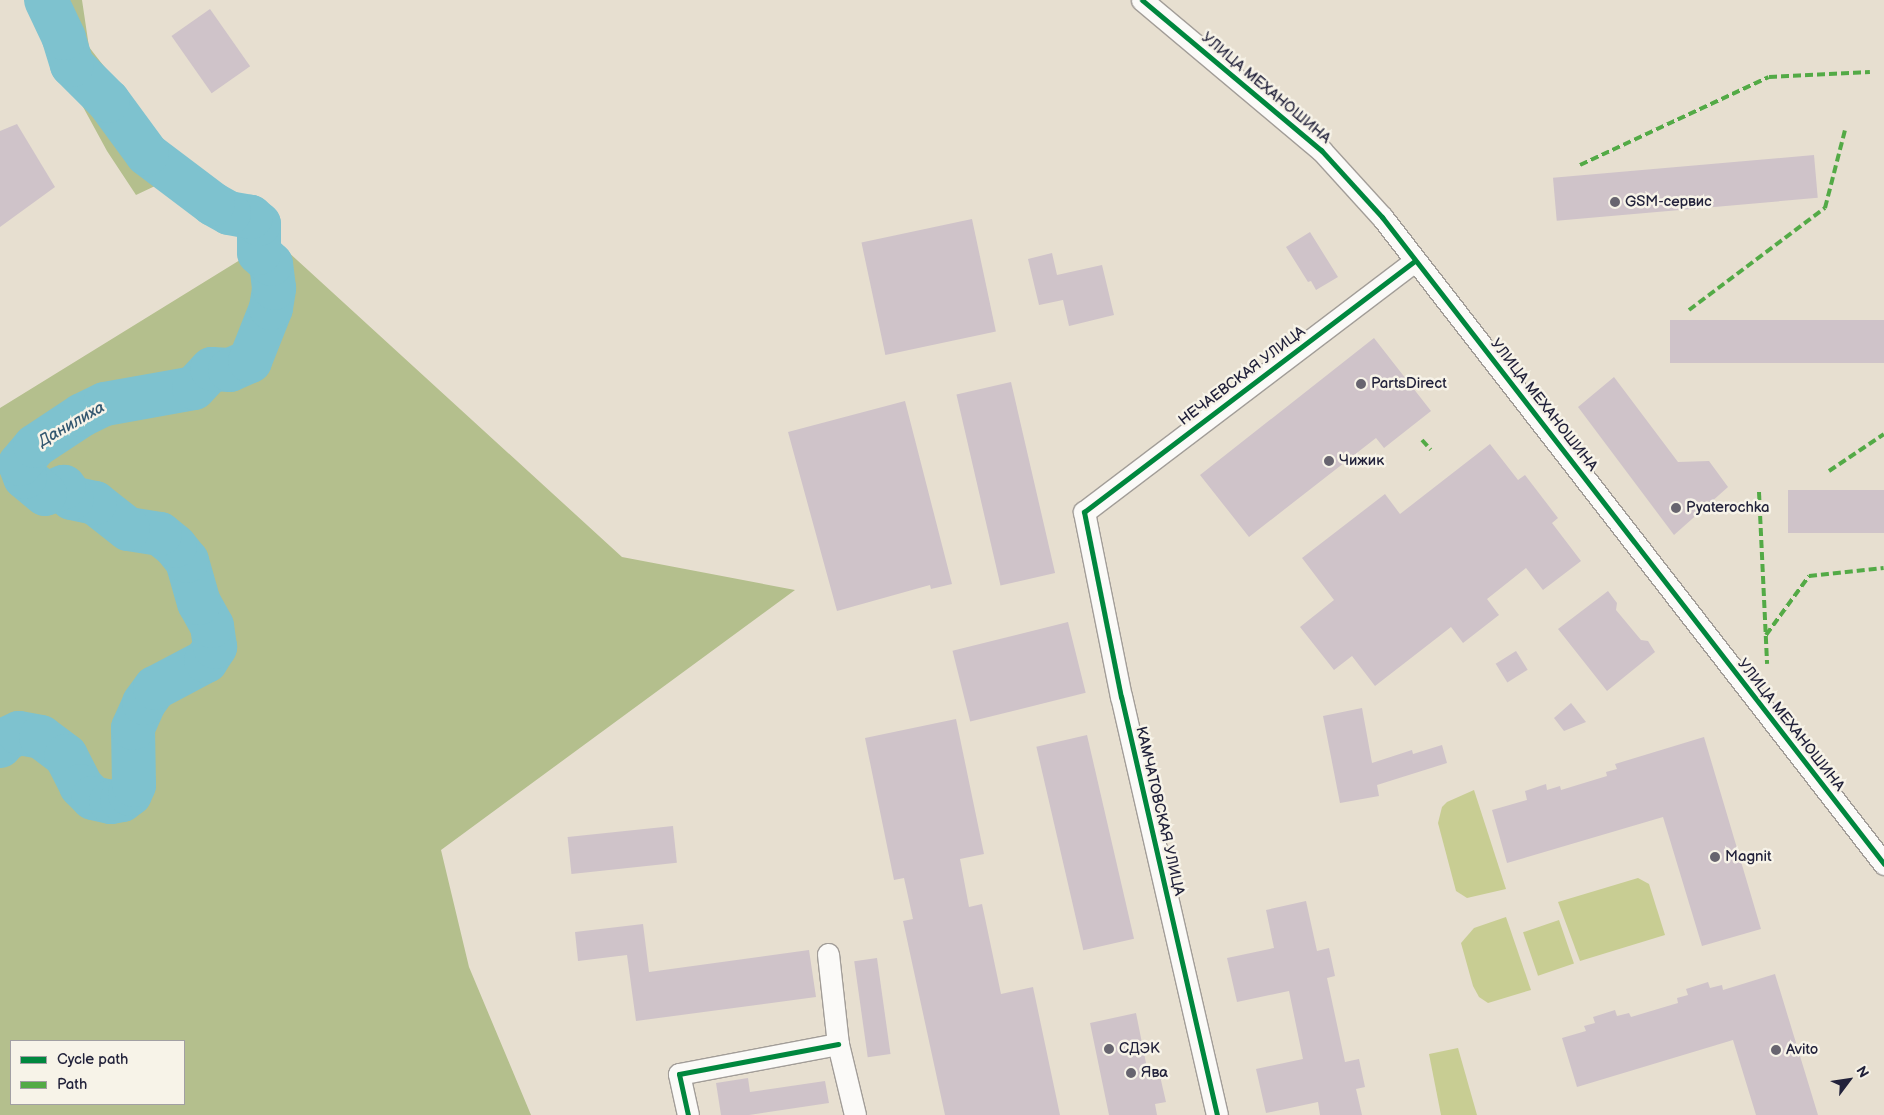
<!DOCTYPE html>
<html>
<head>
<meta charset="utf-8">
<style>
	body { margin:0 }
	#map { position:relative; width:1884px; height:1115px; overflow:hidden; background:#e7dfd0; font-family:"Balsamiq Sans",sans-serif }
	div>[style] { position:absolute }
	.green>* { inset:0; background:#c8cd93; transform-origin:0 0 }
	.forest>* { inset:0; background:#b4bf8d }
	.river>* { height:44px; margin:-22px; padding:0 22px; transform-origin:22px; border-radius:22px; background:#7ec2cf }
	.building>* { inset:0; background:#cfc3c9; transform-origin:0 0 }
	.roads { filter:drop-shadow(1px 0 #a29d98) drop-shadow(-1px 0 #a29d98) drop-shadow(0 1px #a29d98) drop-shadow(0 -1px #a29d98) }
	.minor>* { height:21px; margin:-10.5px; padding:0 10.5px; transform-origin:10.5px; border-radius:10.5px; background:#fbfaf8 }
	.quiet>* { height:4px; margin-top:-2px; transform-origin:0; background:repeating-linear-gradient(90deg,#53aa46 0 8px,transparent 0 12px) }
	.cycleway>* { height:5px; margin:-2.5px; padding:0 2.5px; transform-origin:2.5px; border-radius:2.5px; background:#00873e }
	.dots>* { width:14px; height:14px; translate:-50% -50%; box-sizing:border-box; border:2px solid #f7f3e8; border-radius:50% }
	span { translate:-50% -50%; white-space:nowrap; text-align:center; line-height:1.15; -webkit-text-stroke:5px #f7f3e8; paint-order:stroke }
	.street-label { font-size:15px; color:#22223b }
	.poi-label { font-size:15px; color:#22223b }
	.left { translate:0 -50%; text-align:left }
	.water-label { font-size:16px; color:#32566f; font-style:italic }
	.legend { position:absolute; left:10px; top:1040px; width:175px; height:65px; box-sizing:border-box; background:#f7f3e8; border:1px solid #a29fa3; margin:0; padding:6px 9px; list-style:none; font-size:15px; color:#22223b }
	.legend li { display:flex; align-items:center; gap:10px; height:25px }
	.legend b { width:25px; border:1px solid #a29fa3 }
	.north { position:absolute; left:1824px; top:1055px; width:50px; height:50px; -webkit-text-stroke:4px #f7f3e8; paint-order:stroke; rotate:59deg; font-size:14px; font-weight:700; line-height:20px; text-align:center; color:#22223b }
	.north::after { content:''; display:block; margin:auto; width:18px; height:22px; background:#22223b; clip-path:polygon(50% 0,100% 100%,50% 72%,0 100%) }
</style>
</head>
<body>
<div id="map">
	<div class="green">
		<i style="clip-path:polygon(1474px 790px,1506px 889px,1467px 898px,1456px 891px,1438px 823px,1442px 807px,1447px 802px)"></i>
		<i style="clip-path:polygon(1638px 878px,1649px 884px,1665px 935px,1580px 961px,1558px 902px)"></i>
		<i style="clip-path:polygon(1506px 917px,1531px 990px,1488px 1003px,1479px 997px,1473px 986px,1461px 943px,1474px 928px)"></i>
		<i style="left:1559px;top:920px;width:46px;height:38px;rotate:71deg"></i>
		<i style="clip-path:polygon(1458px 1048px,1477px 1115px,1441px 1115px,1429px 1054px)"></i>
	</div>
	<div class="forest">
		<i style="clip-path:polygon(35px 0,82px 0,89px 47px,175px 158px,155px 186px,136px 195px,107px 151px,76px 94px,51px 31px)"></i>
		<i style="clip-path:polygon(evenodd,274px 239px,622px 557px,795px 590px,441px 850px,469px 967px,531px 1115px,0 1115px,0 408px,274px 239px,184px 1041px,184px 1104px,11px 1104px,11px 1041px,184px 1041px)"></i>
	</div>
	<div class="river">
		<i style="left:0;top:746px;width:9px;rotate:-49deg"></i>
		<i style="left:6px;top:739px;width:14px;rotate:-25deg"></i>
		<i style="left:19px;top:733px;width:22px;rotate:10deg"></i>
		<i style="left:41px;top:737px;width:31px;rotate:37deg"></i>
		<i style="left:66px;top:756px;width:34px;rotate:63deg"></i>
		<i style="left:81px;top:786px;width:17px;rotate:45deg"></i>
		<i style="left:93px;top:798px;width:18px;rotate:13deg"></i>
		<i style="left:111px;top:802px;width:11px;rotate:-10deg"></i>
		<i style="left:122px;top:800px;width:10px;rotate:-37deg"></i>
		<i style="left:130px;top:794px;width:10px;rotate:-66deg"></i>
		<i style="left:134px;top:785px;width:57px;rotate:-91deg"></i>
		<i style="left:133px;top:728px;width:27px;rotate:-66deg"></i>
		<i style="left:144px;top:703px;width:19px;rotate:-54deg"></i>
		<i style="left:155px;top:688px;width:58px;rotate:-27.9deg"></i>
		<i style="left:206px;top:661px;width:17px;rotate:-57deg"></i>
		<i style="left:215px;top:647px;width:21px;rotate:-98deg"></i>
		<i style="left:212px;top:626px;width:26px;rotate:-119deg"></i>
		<i style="left:199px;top:603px;width:44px;rotate:-105.9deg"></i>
		<i style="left:187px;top:561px;width:19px;rotate:-129deg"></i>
		<i style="left:175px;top:546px;width:19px;rotate:-141deg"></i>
		<i style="left:160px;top:534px;width:32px;rotate:-171deg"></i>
		<i style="left:128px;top:529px;width:42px;rotate:-141.8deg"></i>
		<i style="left:95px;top:503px;width:24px;rotate:-168deg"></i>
		<i style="left:72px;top:498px;width:14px;rotate:-126deg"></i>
		<i style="left:64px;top:487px;width:20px;rotate:160deg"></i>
		<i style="left:45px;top:494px;width:26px;rotate:-140deg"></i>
		<i style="left:25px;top:477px;width:14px;rotate:-111deg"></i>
		<i style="left:20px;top:464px;width:23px;rotate:-50deg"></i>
		<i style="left:35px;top:446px;width:56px;rotate:-33.4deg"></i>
		<i style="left:82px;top:415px;width:25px;rotate:-26deg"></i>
		<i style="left:105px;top:404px;width:90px;rotate:-10.2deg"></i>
		<i style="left:194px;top:388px;width:26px;rotate:-47deg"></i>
		<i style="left:212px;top:369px;width:18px;rotate:3deg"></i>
		<i style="left:230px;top:370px;width:22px;rotate:-24deg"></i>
		<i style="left:250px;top:361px;width:57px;rotate:-68.4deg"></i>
		<i style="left:271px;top:308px;width:20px;rotate:-81deg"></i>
		<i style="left:274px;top:288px;width:24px;rotate:-97deg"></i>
		<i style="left:271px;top:264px;width:16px;rotate:-137deg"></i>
		<i style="left:259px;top:253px;width:29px;rotate:-90deg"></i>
		<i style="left:259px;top:224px;width:11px;rotate:-139deg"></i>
		<i style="left:251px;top:217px;width:22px;rotate:-170deg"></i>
		<i style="left:229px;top:213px;width:18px;rotate:-151deg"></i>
		<i style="left:213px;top:204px;width:83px;rotate:-142.9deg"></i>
		<i style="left:147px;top:154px;width:66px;rotate:-126.3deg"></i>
		<i style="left:108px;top:101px;width:51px;rotate:-135deg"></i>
		<i style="left:72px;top:65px;width:28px;rotate:-107deg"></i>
		<i style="left:64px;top:38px;width:42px;rotate:-115.3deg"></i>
	</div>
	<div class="building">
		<i style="left:210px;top:9px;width:70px;height:47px;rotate:55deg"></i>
		<i style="clip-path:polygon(17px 124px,55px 187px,0 227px,0 131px)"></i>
		<i style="left:1814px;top:155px;width:43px;height:262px;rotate:85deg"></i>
		<i style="left:972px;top:219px;width:115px;height:113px;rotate:78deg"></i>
		<i style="clip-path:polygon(1310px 232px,1338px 277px,1316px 290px,1311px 281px,1308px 282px,1286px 247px)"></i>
		<i style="clip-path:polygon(1052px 253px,1057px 275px,1102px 265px,1114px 315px,1069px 326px,1063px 300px,1039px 305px,1028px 259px)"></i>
		<i style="left:1884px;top:320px;width:43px;height:214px;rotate:90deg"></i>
		<i style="clip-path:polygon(1374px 338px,1431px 411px,1384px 448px,1376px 438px,1249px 537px,1200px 475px)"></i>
		<i style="clip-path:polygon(1614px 377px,1678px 462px,1709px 461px,1728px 487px,1674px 535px,1578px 407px)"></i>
		<i style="left:1011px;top:382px;width:196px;height:56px;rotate:77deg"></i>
		<i style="clip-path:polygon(905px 401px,952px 584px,931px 589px,930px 585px,837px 611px,788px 432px)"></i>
		<i style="clip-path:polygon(1490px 444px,1518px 480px,1525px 475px,1558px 518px,1552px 523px,1581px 561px,1543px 590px,1526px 568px,1487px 599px,1499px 615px,1463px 643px,1451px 627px,1375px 686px,1352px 656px,1334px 670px,1300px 627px,1334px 600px,1302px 558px,1385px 494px,1400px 514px)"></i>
		<i style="left:1884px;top:490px;width:43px;height:96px;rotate:90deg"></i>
		<i style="clip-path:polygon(1608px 591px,1617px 603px,1616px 610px,1641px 640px,1648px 641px,1655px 652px,1607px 691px,1558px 629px)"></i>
		<i style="left:1068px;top:622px;width:73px;height:119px;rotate:76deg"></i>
		<i style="left:1516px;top:651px;width:22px;height:24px;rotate:58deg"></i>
		<i style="clip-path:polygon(1571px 703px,1586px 722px,1564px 731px,1554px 718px)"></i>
		<i style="clip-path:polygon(1362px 708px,1372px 763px,1412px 750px,1413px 754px,1442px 745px,1447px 763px,1377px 785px,1379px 796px,1340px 803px,1323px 716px)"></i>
		<i style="clip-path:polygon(956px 719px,984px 854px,960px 859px,969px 907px,982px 904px,1001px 994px,1033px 987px,1060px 1115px,945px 1115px,903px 921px,913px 919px,904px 878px,894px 880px,865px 738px)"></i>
		<i style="left:1087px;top:735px;width:209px;height:52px;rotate:77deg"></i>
		<i style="clip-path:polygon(1704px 737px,1761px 929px,1702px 946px,1663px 817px,1507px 863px,1492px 810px,1527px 800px,1525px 791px,1546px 784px,1547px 790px,1560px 786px,1561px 790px,1607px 776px,1606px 772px,1617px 769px,1615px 764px)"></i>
		<i style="left:673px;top:826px;width:37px;height:106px;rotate:84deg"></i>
		<i style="clip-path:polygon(1306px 901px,1317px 951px,1329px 948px,1335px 976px,1327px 978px,1345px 1062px,1359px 1059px,1365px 1087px,1356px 1089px,1362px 1115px,1320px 1115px,1318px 1102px,1266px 1113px,1256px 1069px,1303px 1059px,1289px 991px,1237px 1002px,1227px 958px,1274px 948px,1266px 910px)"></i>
		<i style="clip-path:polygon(643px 924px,649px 972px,809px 950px,816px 997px,636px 1021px,627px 955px,578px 961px,575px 932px)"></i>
		<i style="left:877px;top:958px;width:97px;height:23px;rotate:82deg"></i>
		<i style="clip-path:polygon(1775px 974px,1818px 1115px,1756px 1115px,1733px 1040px,1577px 1087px,1562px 1038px,1586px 1031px,1584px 1026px,1595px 1023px,1593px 1017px,1615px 1010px,1617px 1016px,1629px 1013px,1631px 1017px,1678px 1003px,1677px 998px,1688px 995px,1686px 989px,1708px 982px,1710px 988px,1722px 985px,1723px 990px)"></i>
		<i style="clip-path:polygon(1136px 1013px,1149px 1078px,1160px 1076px,1166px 1102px,1155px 1104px,1157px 1115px,1109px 1115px,1090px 1023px)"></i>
		<i style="clip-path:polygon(748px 1078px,750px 1092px,825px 1081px,829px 1103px,749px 1115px,721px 1115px,716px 1083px)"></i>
	</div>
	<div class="roads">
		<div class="minor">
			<i style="left:1142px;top:0;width:234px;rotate:40deg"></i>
			<i style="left:1321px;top:150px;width:91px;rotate:47.7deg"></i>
			<i style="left:1382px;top:217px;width:819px;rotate:52.19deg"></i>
			<i style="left:828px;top:954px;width:91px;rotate:83.7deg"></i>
			<i style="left:838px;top:1044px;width:73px;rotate:76.5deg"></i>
			<i style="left:688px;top:1115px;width:42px;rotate:-102.4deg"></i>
			<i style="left:679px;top:1074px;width:162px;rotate:-10.7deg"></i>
			<i style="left:1217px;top:1115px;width:429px;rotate:-102.9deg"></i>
			<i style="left:1121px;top:697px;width:189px;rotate:-101.3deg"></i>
			<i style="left:1084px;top:512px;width:415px;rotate:-37.2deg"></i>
		</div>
	</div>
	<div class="quiet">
		<i style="left:1580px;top:165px;width:208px;rotate:-25deg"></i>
		<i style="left:1769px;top:77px;width:101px;rotate:-2.8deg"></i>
		<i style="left:1689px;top:310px;width:170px;rotate:-36.9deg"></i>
		<i style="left:1825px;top:208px;width:81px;rotate:-75.6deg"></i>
		<i style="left:1422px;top:440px;width:13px;rotate:48deg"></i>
		<i style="left:1829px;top:471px;width:66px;rotate:-33.9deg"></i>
		<i style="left:1759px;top:492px;width:172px;rotate:87.3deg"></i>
		<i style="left:1766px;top:635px;width:73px;rotate:-53.9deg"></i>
		<i style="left:1809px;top:576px;width:75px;rotate:-6.1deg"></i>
	</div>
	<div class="cycleway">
		<i style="left:1142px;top:0;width:234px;rotate:40deg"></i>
		<i style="left:1321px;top:150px;width:91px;rotate:47.7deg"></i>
		<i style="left:1382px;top:217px;width:819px;rotate:52.19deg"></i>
		<i style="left:688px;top:1115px;width:42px;rotate:-102.4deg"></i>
		<i style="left:679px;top:1074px;width:162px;rotate:-10.7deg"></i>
		<i style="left:1217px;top:1115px;width:429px;rotate:-102.9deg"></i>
		<i style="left:1121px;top:697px;width:189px;rotate:-101.3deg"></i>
		<i style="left:1084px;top:512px;width:415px;rotate:-37.2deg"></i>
	</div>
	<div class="dots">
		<i style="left:1615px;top:202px;background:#67646f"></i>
		<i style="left:1361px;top:384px;background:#67646f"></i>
		<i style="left:1329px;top:461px;background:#67646f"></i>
		<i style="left:1676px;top:508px;background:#67646f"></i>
		<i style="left:1715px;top:857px;background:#67646f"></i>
		<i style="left:1109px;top:1049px;background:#67646f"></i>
		<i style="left:1776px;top:1050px;background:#67646f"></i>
		<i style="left:1131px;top:1073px;background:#67646f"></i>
	</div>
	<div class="street-label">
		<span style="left:1266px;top:88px;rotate:40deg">УЛИЦА МЕХАНОШИНА</span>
		<span style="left:1242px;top:376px;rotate:-37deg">НЕЧАЕВСКАЯ УЛИЦА</span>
		<span style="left:1544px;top:405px;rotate:52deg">УЛИЦА МЕХАНОШИНА</span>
		<span style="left:1791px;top:725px;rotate:52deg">УЛИЦА МЕХАНОШИНА</span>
		<span style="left:1160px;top:811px;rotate:77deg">КАМЧАТОВСКАЯ УЛИЦА</span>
	</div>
	<div class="poi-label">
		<span class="left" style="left:1625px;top:202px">GSM-сервис</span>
		<span class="left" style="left:1371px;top:384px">PartsDirect</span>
		<span class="left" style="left:1339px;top:461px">Чижик</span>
		<span class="left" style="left:1686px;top:508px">Pyaterochka</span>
		<span class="left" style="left:1725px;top:857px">Magnit</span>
		<span class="left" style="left:1119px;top:1049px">СДЭК</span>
		<span class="left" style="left:1786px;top:1050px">Avito</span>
		<span class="left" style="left:1141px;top:1073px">Ява</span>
	</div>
	<div class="water-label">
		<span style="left:72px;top:425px;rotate:-30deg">Данилиха</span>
	</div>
	<ul class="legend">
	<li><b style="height:6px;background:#00873e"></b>Cycle path</li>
	<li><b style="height:6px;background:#53aa46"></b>Path</li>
	</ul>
	<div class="north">N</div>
</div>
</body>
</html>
